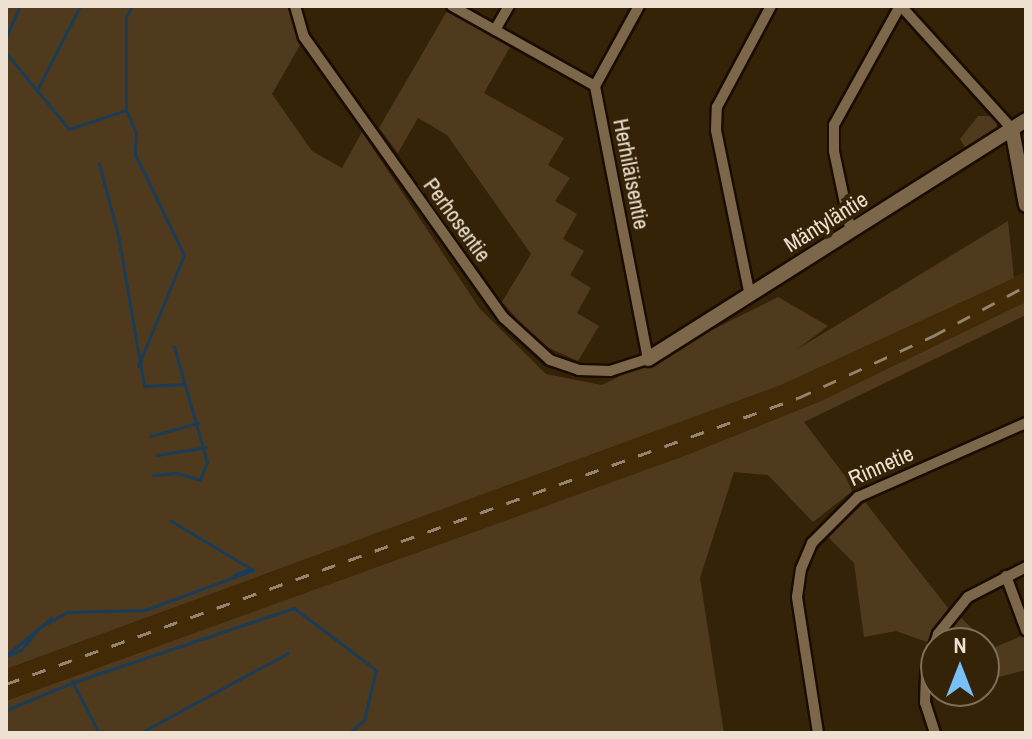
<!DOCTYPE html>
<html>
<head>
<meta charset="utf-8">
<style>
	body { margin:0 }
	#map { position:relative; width:1032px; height:739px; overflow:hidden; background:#352307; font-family:"Archivo Narrow",sans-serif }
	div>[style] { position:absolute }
	.built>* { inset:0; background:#412a05 }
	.green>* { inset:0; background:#503a1d }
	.stream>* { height:3px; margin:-1.5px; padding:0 1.5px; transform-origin:1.5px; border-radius:1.5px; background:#1a3c57 }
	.roads { filter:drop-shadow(2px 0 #1a0c00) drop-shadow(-2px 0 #1a0c00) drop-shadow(0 2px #1a0c00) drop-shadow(0 -2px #1a0c00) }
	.street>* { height:10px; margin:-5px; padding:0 5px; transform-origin:5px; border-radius:5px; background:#7d674a }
	.secondary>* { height:14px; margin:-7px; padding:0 7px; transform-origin:7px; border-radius:7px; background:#7d674a }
	.rail>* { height:3px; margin-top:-1.5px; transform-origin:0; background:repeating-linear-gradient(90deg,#958570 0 14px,transparent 0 28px) }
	span { translate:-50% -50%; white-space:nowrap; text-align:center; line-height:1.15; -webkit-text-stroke:8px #352307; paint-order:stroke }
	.street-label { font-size:22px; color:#eee1d2 }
	.frame { position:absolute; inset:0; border:8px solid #eee1d2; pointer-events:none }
	.north { position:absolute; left:920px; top:627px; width:80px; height:80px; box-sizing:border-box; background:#352307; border:2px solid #7f6f58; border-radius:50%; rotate:0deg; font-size:22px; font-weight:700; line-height:32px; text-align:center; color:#eee1d2 }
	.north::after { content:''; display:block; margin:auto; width:28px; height:36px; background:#79bff8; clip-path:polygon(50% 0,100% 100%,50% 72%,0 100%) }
</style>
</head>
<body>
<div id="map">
	<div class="built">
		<i style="clip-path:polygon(1026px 271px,1026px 302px,821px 401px,687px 455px,6px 701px,6px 669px,781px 385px)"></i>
	</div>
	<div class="green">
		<i style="clip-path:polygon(6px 6px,288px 6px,300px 45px,272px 94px,312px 151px,342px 168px,362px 132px,480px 309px,546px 374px,602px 385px,778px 297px,828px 326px,796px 350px,1008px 221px,1014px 278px,781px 385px,6px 669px)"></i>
		<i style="clip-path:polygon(447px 11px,510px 47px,484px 93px,564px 138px,548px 165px,570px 178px,555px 201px,577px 214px,563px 239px,584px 251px,570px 275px,591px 288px,577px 313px,599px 326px,578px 361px,538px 343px,502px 302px,531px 254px,447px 135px,418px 118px,398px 153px,379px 128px)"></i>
		<i style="clip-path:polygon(978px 116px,996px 116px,997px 129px,966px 149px,960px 139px)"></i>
		<i style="clip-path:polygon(1026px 302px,1026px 315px,804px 422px,855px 489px,813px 522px,768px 475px,734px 472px,700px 578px,724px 733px,6px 733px,6px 701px,687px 455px,821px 401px)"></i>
		<i style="clip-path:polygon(865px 502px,948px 608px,927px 642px,896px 631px,864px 637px,854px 563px,828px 537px)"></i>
		<i style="clip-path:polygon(958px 615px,993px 648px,1026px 634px,1026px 670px,984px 681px,984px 643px,942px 643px)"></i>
	</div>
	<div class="stream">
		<i style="left:132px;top:6px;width:13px;rotate:119deg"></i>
		<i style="left:126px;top:17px;width:93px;rotate:90deg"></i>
		<i style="left:126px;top:110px;width:25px;rotate:67deg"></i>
		<i style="left:136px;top:133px;width:21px;rotate:93deg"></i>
		<i style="left:135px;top:154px;width:112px;rotate:64.1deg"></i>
		<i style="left:184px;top:255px;width:120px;rotate:112.5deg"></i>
		<i style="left:6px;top:37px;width:34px;rotate:-66deg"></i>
		<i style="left:6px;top:53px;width:99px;rotate:50.3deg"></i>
		<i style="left:69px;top:129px;width:60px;rotate:-18.4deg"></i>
		<i style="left:37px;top:90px;width:94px;rotate:-62.9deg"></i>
		<i style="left:99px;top:164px;width:73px;rotate:75deg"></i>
		<i style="left:118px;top:235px;width:153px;rotate:80.2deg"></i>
		<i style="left:144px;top:386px;width:39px;rotate:-3deg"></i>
		<i style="left:150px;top:436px;width:50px;rotate:-15.2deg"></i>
		<i style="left:157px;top:455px;width:50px;rotate:-9.3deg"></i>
		<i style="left:153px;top:475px;width:24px;rotate:-5deg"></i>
		<i style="left:177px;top:473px;width:24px;rotate:17deg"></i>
		<i style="left:200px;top:480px;width:19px;rotate:-69deg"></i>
		<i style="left:207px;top:462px;width:120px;rotate:-106deg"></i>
		<i style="left:234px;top:575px;width:16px;rotate:-22deg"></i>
		<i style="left:9px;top:653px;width:55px;rotate:-39.8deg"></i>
		<i style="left:6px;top:656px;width:16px;rotate:-22deg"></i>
		<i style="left:21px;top:650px;width:28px;rotate:-51deg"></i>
		<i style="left:39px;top:628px;width:32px;rotate:-30deg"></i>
		<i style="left:67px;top:612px;width:78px;rotate:-1.5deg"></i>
		<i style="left:145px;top:610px;width:115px;rotate:-20.3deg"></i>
		<i style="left:253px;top:570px;width:96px;rotate:-149.1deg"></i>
		<i style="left:72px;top:681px;width:59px;rotate:62.6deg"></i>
		<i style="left:6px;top:710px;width:74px;rotate:-22.4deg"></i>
		<i style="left:74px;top:682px;width:232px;rotate:-18.6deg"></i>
		<i style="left:294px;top:608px;width:103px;rotate:37.1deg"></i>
		<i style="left:376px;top:670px;width:51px;rotate:103.5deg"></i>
		<i style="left:364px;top:720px;width:20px;rotate:139deg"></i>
		<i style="left:140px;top:733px;width:168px;rotate:-28.4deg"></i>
	</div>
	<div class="roads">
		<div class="street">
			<i style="left:295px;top:6px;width:32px;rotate:74deg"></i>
			<i style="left:304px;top:37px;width:345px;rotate:54.6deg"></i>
			<i style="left:504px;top:318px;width:62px;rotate:42.4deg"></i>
			<i style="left:550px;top:360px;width:31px;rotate:19deg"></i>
			<i style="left:579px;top:370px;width:31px;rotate:2deg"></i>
			<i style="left:610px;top:371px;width:40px;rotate:-18deg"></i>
			<i style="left:648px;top:359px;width:278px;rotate:-101deg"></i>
			<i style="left:595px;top:86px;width:91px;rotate:-61.2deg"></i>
			<i style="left:452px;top:6px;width:164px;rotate:29.2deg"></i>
			<i style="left:901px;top:6px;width:166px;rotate:47.9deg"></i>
			<i style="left:495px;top:30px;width:28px;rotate:-60deg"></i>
			<i style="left:851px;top:232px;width:83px;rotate:-101.9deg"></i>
			<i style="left:834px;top:151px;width:26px;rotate:-90deg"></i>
			<i style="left:834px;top:125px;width:136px;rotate:-61deg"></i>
			<i style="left:750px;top:296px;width:169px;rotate:-101.6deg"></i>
			<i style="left:716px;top:130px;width:23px;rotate:-88deg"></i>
			<i style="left:717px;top:107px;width:115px;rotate:-61.9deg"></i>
			<i style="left:1006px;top:576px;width:58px;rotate:69.7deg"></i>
			<i style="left:818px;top:733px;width:138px;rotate:-98.8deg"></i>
			<i style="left:797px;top:597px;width:28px;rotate:-82deg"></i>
			<i style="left:801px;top:569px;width:28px;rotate:-67deg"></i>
			<i style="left:812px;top:543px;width:65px;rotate:-45deg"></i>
			<i style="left:858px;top:497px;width:184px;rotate:-23.8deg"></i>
			<i style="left:935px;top:733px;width:32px;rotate:-108deg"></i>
			<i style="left:925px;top:703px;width:30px;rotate:-88deg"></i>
			<i style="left:926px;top:673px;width:41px;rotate:-72.9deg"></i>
			<i style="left:938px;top:634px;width:48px;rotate:-51deg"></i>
			<i style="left:968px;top:597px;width:65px;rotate:-27.3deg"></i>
		</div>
		<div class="secondary">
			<i style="left:1012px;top:129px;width:77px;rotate:79.6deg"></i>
			<i style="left:648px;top:359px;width:447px;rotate:-32.3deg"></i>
		</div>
	</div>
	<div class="rail">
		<i style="left:6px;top:684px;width:842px;rotate:-19.86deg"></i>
		<i style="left:798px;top:398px;width:149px;rotate:-24.7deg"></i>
		<i style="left:933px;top:336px;width:106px;rotate:-28.3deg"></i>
	</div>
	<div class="street-label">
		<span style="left:631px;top:174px;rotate:79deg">Herhiläisentie</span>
		<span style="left:457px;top:220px;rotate:54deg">Perhosentie</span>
		<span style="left:826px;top:222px;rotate:-32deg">Mäntyläntie</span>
		<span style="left:881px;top:466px;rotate:-24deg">Rinnetie</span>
	</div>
	<div class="frame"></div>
	<div class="north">N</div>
</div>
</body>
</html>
